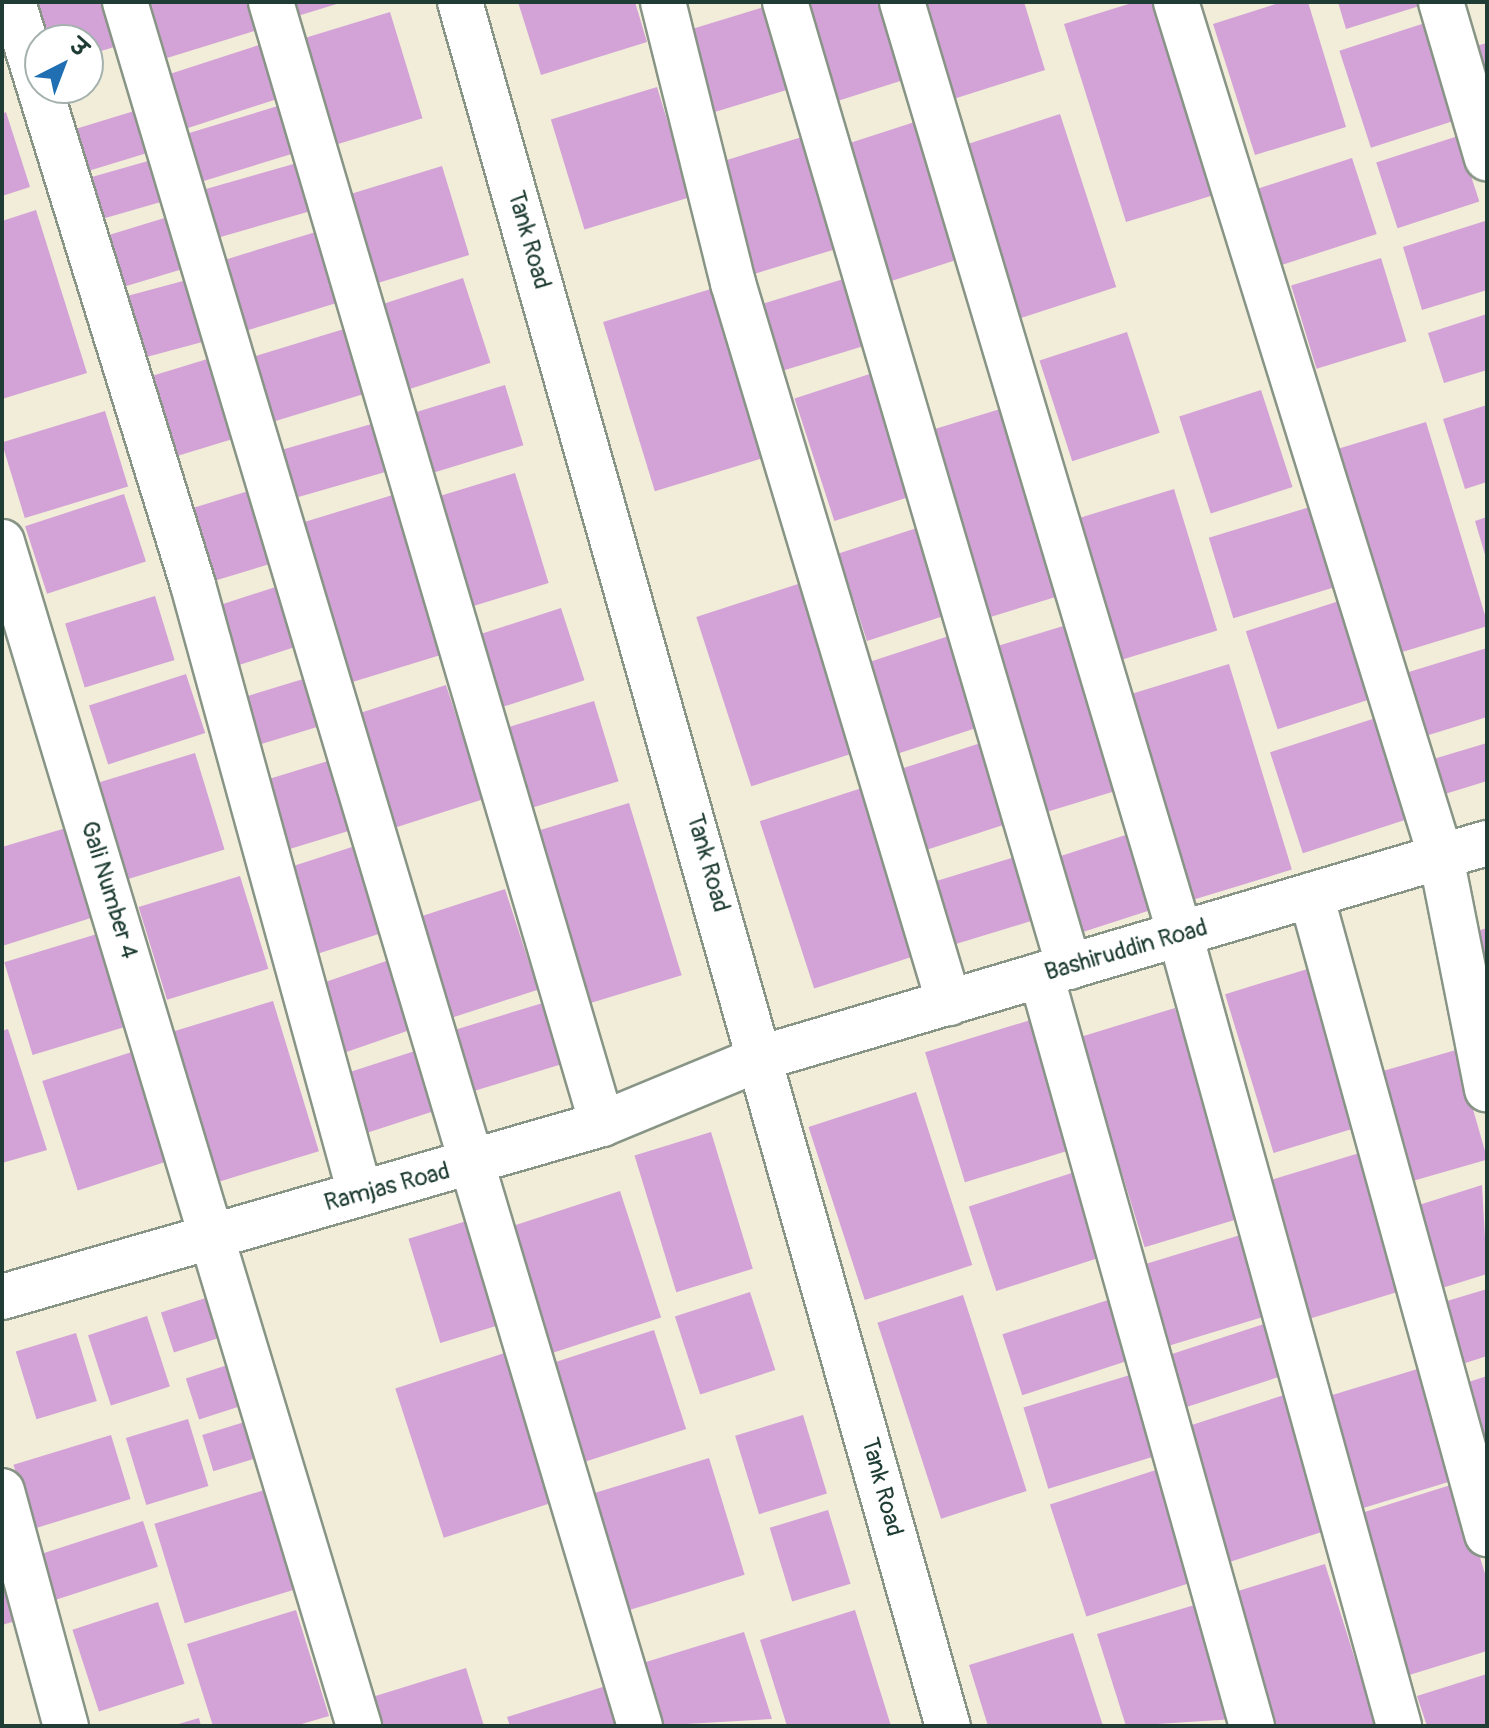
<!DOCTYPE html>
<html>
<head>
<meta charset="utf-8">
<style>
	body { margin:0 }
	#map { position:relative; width:1489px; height:1728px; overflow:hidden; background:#f1edd9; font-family:Pangolin,"Playpen Sans Deva",sans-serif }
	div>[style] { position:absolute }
	.building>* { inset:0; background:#d3a2d7; transform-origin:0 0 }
	.roads { filter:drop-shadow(2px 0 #889586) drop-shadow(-2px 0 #889586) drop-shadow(0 2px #889586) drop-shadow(0 -2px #889586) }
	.street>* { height:44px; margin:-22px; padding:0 22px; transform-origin:22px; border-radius:22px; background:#fff }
	.secondary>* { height:44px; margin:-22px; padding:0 22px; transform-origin:22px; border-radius:22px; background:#fff }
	span { translate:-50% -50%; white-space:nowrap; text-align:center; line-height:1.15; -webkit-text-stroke:6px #fff; paint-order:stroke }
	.street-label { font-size:24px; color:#1f3d34 }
	.frame { position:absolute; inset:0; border:4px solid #1f3d34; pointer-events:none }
	.north { position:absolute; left:24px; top:24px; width:80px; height:80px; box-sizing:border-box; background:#fff; border:2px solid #a5b1ae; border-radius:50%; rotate:42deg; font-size:22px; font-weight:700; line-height:32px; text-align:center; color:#1f3d34 }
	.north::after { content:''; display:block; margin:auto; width:28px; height:36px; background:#1f6fb2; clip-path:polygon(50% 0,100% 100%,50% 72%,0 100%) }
</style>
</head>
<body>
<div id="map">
	<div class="building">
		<i style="clip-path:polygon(15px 2px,122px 2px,134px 41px,88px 55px,88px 40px,40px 40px)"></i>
		<i style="clip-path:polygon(150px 2px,249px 2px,258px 30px,167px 58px)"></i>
		<i style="clip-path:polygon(286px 2px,340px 2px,340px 3px,291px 18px)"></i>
		<i style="clip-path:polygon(518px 2px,635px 2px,647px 42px,541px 75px)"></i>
		<i style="clip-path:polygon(795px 2px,889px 2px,913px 77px,828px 104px)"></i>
		<i style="clip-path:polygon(913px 2px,1024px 2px,1045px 70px,944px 102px)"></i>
		<i style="clip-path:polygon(1135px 2px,1168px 2px,1227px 191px,1126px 222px,1064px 24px)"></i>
		<i style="clip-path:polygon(1282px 2px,1308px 2px,1346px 127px,1255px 155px,1213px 24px)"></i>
		<i style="clip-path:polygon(1338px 2px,1429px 2px,1429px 3px,1346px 29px)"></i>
		<i style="left:777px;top:3px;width:86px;height:100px;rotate:73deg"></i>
		<i style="left:390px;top:12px;width:111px;height:96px;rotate:73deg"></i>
		<i style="left:1425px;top:23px;width:102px;height:90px;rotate:72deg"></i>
		<i style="left:265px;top:43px;width:57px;height:105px;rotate:72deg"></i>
		<i style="clip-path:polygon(1487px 43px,1487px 105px,1468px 48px)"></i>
		<i style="left:657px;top:87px;width:115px;height:111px;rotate:73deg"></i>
		<i style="left:281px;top:105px;width:50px;height:102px;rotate:73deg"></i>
		<i style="left:144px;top:108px;width:44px;height:82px;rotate:73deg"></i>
		<i style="clip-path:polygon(6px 112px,30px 187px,2px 196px,2px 114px)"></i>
		<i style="left:1060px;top:114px;width:182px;height:105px;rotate:72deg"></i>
		<i style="left:927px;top:118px;width:144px;height:90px;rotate:72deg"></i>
		<i style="left:1458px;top:136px;width:69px;height:86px;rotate:72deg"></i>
		<i style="left:802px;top:137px;width:117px;height:93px;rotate:73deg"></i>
		<i style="left:1352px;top:158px;width:80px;height:100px;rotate:72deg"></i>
		<i style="left:155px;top:159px;width:43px;height:82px;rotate:74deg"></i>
		<i style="left:297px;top:163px;width:50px;height:102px;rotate:74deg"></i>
		<i style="left:442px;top:166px;width:93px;height:99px;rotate:73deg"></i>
		<i style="clip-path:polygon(36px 210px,87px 373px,2px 399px,2px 221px)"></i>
		<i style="left:171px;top:216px;width:54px;height:82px;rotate:73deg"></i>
		<i style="clip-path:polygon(1485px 221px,1487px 290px,1422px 310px,1403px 247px)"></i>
		<i style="left:319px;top:231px;width:74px;height:104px;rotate:73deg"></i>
		<i style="left:1381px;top:258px;width:87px;height:94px;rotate:73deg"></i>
		<i style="left:198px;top:277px;width:64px;height:85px;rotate:75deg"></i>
		<i style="left:850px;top:277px;width:70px;height:98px;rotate:73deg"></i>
		<i style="left:463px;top:278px;width:89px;height:89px;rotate:72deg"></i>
		<i style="left:714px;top:288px;width:177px;height:116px;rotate:73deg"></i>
		<i style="clip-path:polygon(1487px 314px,1487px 370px,1444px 383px,1428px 333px)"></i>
		<i style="left:344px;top:329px;width:68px;height:95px;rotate:73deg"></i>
		<i style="left:1127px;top:332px;width:106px;height:92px;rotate:72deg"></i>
		<i style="left:227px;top:353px;width:84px;height:100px;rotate:73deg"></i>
		<i style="left:882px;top:370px;width:129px;height:92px;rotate:72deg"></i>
		<i style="left:505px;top:385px;width:63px;height:102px;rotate:73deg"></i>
		<i style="left:1261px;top:390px;width:102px;height:86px;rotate:72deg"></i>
		<i style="clip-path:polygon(1487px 405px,1487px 482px,1465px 489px,1443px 419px)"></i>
		<i style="left:1010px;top:406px;width:196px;height:93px;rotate:73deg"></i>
		<i style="left:105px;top:411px;width:79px;height:108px;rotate:73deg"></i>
		<i style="left:1426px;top:422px;width:213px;height:102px;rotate:73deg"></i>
		<i style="left:375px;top:423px;width:50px;height:103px;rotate:74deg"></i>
		<i style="left:515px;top:473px;width:115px;height:93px;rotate:73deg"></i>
		<i style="left:255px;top:489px;width:76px;height:81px;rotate:73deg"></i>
		<i style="left:1174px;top:489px;width:148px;height:100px;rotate:73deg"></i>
		<i style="left:124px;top:494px;width:71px;height:104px;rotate:72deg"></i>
		<i style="left:396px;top:494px;width:167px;height:100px;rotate:73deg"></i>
		<i style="left:1313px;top:506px;width:84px;height:109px;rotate:73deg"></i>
		<i style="clip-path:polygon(1487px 517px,1487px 558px,1486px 558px,1475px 521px)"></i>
		<i style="left:926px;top:525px;width:92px;height:92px;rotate:72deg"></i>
		<i style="left:294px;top:581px;width:63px;height:95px;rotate:72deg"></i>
		<i style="left:798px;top:584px;width:178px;height:107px;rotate:72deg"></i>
		<i style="left:155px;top:596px;width:67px;height:94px;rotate:73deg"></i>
		<i style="left:1339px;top:601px;width:103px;height:98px;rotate:72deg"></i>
		<i style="left:561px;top:608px;width:76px;height:86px;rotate:72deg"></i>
		<i style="left:1073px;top:623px;width:173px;height:91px;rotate:73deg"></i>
		<i style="left:952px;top:635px;width:96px;height:87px;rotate:72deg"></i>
		<i style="clip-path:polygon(1487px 648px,1487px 717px,1419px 738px,1399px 675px)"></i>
		<i style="left:1229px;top:664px;width:215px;height:110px;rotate:73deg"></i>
		<i style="left:186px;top:674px;width:62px;height:102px;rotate:72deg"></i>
		<i style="left:313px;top:676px;width:50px;height:83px;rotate:73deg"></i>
		<i style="left:446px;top:685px;width:120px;height:92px;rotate:72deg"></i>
		<i style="left:594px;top:701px;width:84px;height:100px;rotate:73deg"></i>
		<i style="left:1388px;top:714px;width:106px;height:124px;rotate:72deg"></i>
		<i style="left:993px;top:739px;width:85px;height:98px;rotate:72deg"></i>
		<i style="clip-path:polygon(1487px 743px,1487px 781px,1432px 798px,1420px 763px)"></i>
		<i style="left:195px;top:753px;width:101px;height:104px;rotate:73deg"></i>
		<i style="left:341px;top:757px;width:73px;height:93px;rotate:73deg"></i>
		<i style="left:871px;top:785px;width:176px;height:117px;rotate:72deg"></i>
		<i style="left:629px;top:803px;width:180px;height:103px;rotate:73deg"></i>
		<i style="clip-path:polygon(66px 828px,94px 917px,2px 946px,2px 847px)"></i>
		<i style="left:1138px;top:831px;width:79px;height:91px;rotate:72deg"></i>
		<i style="left:352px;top:847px;width:91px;height:77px;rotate:72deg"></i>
		<i style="left:1018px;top:856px;width:66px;height:98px;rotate:73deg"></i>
		<i style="left:240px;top:876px;width:97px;height:106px;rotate:73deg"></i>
		<i style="left:505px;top:889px;width:106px;height:92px;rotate:72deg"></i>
		<i style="clip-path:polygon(1487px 928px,1487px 997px,1467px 934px)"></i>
		<i style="left:97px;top:934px;width:97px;height:97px;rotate:73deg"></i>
		<i style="left:392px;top:959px;width:73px;height:88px;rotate:71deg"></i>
		<i style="left:1314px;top:967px;width:166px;height:93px;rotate:73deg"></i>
		<i style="left:273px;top:1001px;width:157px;height:112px;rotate:73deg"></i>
		<i style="left:546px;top:1002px;width:64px;height:94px;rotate:73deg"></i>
		<i style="left:1175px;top:1008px;width:220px;height:99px;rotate:73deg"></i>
		<i style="left:1037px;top:1018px;width:136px;height:117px;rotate:73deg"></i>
		<i style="clip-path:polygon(8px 1029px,47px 1150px,2px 1163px,2px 1031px)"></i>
		<i style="left:144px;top:1048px;width:115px;height:107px;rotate:72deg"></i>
		<i style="left:421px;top:1049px;width:63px;height:86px;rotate:72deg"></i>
		<i style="left:1456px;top:1050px;width:114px;height:86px;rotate:74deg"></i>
		<i style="left:916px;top:1092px;width:182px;height:113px;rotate:72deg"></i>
		<i style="left:711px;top:1132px;width:143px;height:80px;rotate:73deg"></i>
		<i style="left:1366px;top:1151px;width:144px;height:110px;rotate:73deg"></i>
		<i style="left:1081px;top:1170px;width:89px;height:118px;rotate:72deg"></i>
		<i style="clip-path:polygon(1482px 1185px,1487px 1274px,1429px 1292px,1403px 1210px)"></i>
		<i style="left:620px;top:1191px;width:133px;height:121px;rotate:72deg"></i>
		<i style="left:483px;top:1216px;width:109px;height:78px;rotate:73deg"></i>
		<i style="left:1247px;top:1233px;width:85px;height:112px;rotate:73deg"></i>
		<i style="clip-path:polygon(1487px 1289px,1487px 1356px,1456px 1366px,1437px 1304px)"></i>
		<i style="left:750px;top:1292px;width:82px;height:79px;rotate:72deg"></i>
		<i style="left:218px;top:1294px;width:42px;height:60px;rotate:72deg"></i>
		<i style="left:963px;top:1295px;width:206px;height:90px;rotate:72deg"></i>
		<i style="left:1108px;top:1300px;width:64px;height:111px;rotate:72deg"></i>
		<i style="left:147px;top:1316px;width:74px;height:62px;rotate:72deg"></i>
		<i style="left:1267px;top:1323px;width:55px;height:104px;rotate:72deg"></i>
		<i style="left:654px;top:1330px;width:104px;height:118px;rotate:72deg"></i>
		<i style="left:76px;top:1333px;width:71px;height:63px;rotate:73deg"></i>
		<i style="left:517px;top:1349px;width:157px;height:128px;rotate:72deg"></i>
		<i style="left:240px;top:1361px;width:43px;height:57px;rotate:72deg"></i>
		<i style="left:1424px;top:1367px;width:117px;height:101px;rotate:73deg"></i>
		<i style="left:1143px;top:1371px;width:85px;height:125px;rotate:73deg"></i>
		<i style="clip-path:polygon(1487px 1376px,1487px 1503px,1450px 1388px)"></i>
		<i style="left:1284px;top:1395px;width:142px;height:105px;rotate:72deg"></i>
		<i style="left:803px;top:1415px;width:82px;height:71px;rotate:73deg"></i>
		<i style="left:188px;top:1419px;width:70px;height:65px;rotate:73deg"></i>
		<i style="left:251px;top:1420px;width:38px;height:51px;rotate:73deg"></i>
		<i style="left:111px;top:1435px;width:67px;height:102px;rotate:73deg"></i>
		<i style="left:709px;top:1458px;width:122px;height:141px;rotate:73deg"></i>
		<i style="left:1165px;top:1467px;width:118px;height:121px;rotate:72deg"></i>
		<i style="clip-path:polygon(1457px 1483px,1487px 1580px,1487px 1651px,1406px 1676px,1355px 1515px)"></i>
		<i style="left:271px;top:1488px;width:104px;height:122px;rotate:73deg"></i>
		<i style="left:828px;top:1510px;width:77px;height:61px;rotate:73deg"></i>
		<i style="left:143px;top:1521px;width:48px;height:108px;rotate:72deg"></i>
		<i style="clip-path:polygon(2px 1545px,29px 1617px,2px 1625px)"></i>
		<i style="clip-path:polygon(1325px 1564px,1376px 1726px,1266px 1726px,1225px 1595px)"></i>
		<i style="left:158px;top:1602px;width:86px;height:90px;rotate:72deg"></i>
		<i style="clip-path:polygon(1198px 1604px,1235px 1719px,1126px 1726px,1097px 1634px)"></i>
		<i style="clip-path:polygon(296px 1610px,329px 1716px,295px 1726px,213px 1726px,187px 1644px)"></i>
		<i style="clip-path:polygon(855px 1610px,891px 1726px,787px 1726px,760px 1640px)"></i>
		<i style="clip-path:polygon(744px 1632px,772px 1719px,651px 1726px,633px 1666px)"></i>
		<i style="clip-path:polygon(1073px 1633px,1103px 1726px,988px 1726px,969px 1665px)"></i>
		<i style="clip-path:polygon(466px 1668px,484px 1726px,378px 1726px,369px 1698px)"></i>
		<i style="clip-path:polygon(1487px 1674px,1487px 1726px,1427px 1726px,1417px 1696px)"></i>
		<i style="clip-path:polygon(609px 1685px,622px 1726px,510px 1726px,507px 1717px)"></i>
		<i style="clip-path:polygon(199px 1718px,201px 1726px,175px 1726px,175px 1725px)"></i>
	</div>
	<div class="roads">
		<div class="street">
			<i style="left:13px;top:2px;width:610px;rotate:72.84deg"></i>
			<i style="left:193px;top:585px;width:631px;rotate:74.64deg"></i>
			<i style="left:125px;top:2px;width:1799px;rotate:73.37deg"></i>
			<i style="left:271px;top:2px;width:1170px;rotate:73.56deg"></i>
			<i style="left:663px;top:2px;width:290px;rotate:76deg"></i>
			<i style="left:733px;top:283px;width:752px;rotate:73.3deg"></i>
			<i style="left:785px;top:2px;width:1006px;rotate:73.6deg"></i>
			<i style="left:902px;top:2px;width:973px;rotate:73.39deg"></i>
			<i style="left:1180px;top:934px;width:822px;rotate:74.54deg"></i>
			<i style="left:1176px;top:2px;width:895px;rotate:72.78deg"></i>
			<i style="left:1441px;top:857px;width:237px;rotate:78.8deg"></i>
			<i style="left:1441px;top:2px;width:163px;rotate:73.6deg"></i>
			<i style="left:2px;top:542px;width:1237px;rotate:73.22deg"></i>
			<i style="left:1311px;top:895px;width:663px;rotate:74.6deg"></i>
			<i style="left:1041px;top:975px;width:780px;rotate:74.31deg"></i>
			<i style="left:764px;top:1057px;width:754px;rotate:-16.49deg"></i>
			<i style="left:2px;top:1491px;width:244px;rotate:74.8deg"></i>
		</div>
		<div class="secondary">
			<i style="left:460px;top:2px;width:1792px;rotate:74.2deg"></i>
			<i style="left:2px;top:1297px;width:624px;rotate:-16.08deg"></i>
			<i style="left:602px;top:1124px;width:175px;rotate:-22.5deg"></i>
		</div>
	</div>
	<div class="street-label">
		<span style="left:529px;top:240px;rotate:74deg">Tank Road</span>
		<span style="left:708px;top:863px;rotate:74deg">Tank Road</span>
		<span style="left:109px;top:890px;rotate:73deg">Gali Number 4</span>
		<span style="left:1126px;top:950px;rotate:-16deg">Bashiruddin Road</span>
		<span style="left:387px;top:1187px;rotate:-15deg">Ramjas Road</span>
		<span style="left:882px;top:1487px;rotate:75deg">Tank Road</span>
	</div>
	<div class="frame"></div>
	<div class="north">उ</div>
</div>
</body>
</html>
